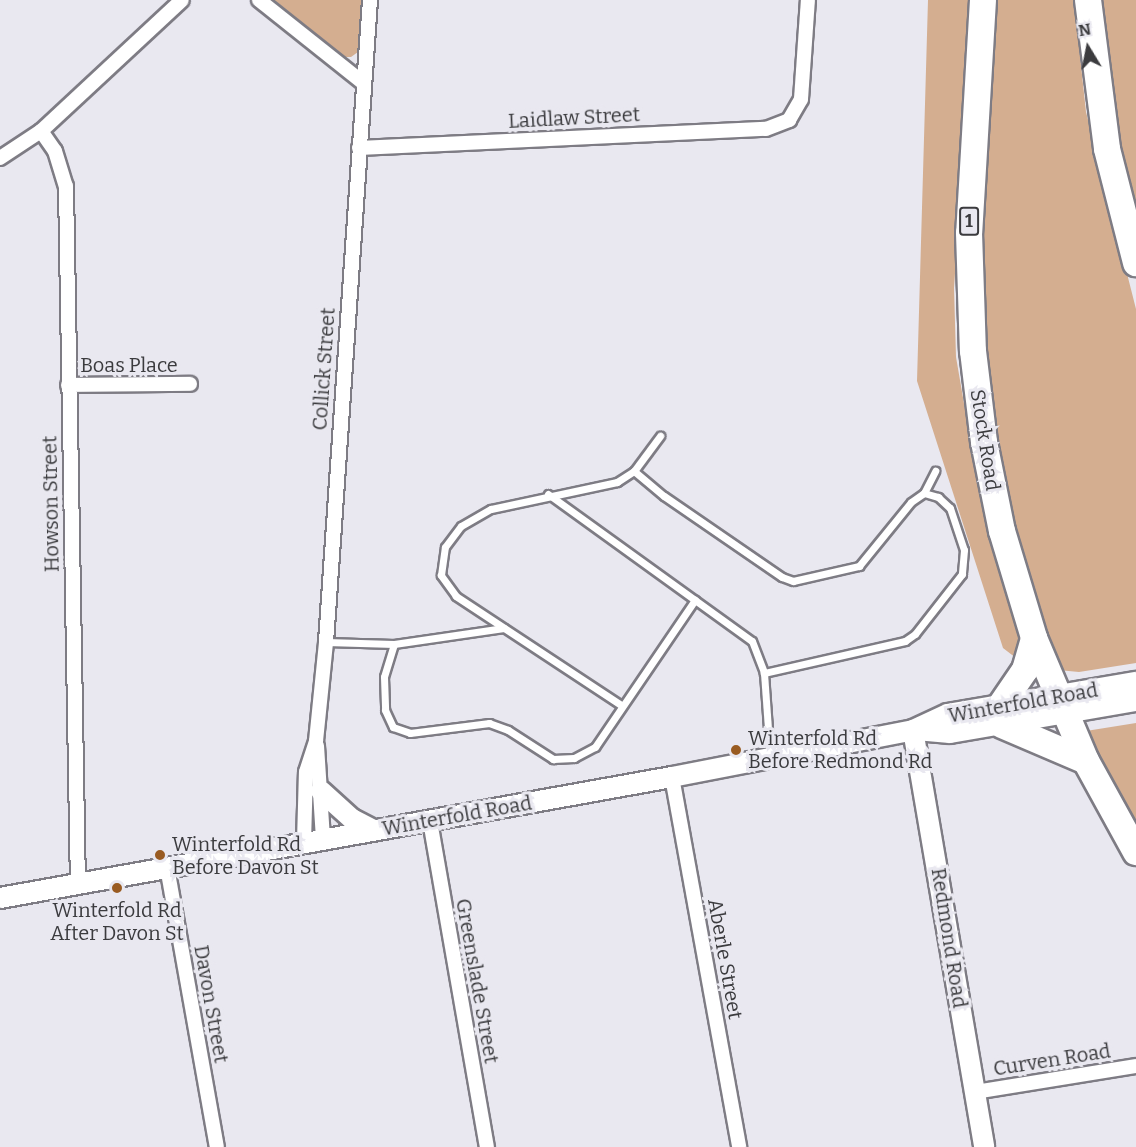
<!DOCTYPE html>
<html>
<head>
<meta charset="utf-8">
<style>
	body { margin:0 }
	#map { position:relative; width:1136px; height:1147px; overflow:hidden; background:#e9e8f0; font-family:Bitter,serif }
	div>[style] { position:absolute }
	.green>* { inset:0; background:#d4ae90 }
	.roads { filter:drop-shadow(2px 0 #7e7c84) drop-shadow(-2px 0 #7e7c84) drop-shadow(0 2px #7e7c84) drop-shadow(0 -2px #7e7c84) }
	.lane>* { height:7px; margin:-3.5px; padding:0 3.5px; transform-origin:3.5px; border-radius:3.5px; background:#fff }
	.street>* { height:14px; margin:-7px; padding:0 7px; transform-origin:7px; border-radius:7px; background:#fff }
	.secondary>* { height:20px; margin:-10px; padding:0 10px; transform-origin:10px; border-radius:10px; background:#fff }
	.highway>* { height:26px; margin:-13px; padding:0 13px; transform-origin:13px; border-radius:13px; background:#fff }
	.dots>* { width:16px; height:16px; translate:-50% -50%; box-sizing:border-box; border:3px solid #e9e8f0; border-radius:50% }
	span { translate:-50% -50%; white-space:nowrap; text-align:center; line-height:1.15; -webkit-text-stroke:6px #e9e8f0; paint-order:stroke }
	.shield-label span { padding:2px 4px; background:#e9e8f0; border:2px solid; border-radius:4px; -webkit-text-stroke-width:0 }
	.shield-label { font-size:18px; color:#3b3b3e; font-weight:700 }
	.street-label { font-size:20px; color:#3b3b3e }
	.poi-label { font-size:20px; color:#3b3b3e }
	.left { translate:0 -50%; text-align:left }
	.north { position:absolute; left:1058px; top:18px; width:60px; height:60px; -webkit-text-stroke:4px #e9e8f0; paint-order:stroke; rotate:350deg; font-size:16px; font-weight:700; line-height:24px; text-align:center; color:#3b3b3e }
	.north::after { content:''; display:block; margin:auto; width:21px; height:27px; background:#3b3b3e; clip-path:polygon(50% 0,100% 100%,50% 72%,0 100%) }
</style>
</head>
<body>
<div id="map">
	<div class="green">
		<i style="clip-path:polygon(271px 0,364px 0,358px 52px,351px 57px,340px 57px)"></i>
		<i style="clip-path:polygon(928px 0,974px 0,954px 288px,956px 357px,982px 508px,1020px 638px,1022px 651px,1016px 658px,1003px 648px,917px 381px)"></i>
		<i style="clip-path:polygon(993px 0,1074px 0,1086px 112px,1136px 309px,1136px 663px,1079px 672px,1058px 670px,998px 480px,978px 279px)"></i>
		<i style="clip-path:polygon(1100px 0,1136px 0,1136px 225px,1111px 108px)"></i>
		<i style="clip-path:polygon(1136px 723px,1136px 832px,1086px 731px)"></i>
	</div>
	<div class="roads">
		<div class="lane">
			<i style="left:634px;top:471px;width:39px;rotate:40deg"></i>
			<i style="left:664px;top:496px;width:143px;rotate:34.5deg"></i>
			<i style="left:782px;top:577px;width:12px;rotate:20deg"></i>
			<i style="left:793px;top:581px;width:68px;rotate:-12.8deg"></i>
			<i style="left:859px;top:566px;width:82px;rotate:-50.9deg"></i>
			<i style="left:911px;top:502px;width:16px;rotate:-35deg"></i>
			<i style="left:924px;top:493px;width:15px;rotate:16deg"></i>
			<i style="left:938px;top:497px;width:16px;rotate:43deg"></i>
			<i style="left:950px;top:508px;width:44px;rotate:71.6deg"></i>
			<i style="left:964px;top:550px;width:24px;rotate:95deg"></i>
			<i style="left:962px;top:574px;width:76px;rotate:128.1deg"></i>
			<i style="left:915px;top:634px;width:12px;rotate:145deg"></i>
			<i style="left:905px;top:641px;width:145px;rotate:167.2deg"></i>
			<i style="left:924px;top:493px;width:25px;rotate:-63deg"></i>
			<i style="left:548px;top:494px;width:251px;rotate:35.8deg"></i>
			<i style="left:752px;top:641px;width:34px;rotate:69deg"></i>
			<i style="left:764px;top:673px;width:84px;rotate:85.9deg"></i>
			<i style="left:326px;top:642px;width:68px;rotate:1.7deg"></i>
			<i style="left:394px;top:644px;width:111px;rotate:-8.3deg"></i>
			<i style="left:394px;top:644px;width:34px;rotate:107deg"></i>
			<i style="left:384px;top:677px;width:33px;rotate:88deg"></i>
			<i style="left:385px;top:710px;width:19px;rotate:65deg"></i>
			<i style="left:393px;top:727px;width:18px;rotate:19deg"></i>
			<i style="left:410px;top:733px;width:80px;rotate:-7.2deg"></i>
			<i style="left:489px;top:723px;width:20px;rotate:20deg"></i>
			<i style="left:508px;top:730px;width:54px;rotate:32.8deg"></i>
			<i style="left:553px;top:759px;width:21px;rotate:-3deg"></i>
			<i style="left:574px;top:758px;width:24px;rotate:-28deg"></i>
			<i style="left:595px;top:747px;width:178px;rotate:-55.8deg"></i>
			<i style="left:621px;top:705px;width:198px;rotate:-146.6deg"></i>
			<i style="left:456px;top:596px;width:26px;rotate:-126deg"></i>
			<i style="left:441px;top:575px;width:28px;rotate:-82deg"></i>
			<i style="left:445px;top:547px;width:26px;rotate:-53deg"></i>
			<i style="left:461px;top:526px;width:34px;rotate:-30deg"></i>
			<i style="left:491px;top:509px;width:129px;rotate:-12.1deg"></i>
			<i style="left:617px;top:482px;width:20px;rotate:-33deg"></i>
			<i style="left:634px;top:471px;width:44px;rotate:-53.4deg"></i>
		</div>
		<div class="street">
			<i style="left:259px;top:0;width:132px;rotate:38.5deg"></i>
			<i style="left:41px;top:131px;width:24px;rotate:55deg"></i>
			<i style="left:55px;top:151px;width:37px;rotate:73deg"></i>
			<i style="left:66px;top:186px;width:698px;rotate:89.02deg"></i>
			<i style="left:359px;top:148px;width:407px;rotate:-2.7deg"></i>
			<i style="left:766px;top:129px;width:25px;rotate:-21deg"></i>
			<i style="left:789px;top:120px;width:24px;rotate:-60deg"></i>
			<i style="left:801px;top:99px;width:99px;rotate:-86deg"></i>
			<i style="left:0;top:158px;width:49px;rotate:-33.4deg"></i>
			<i style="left:41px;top:131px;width:192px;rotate:-42.9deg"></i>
			<i style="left:68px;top:385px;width:122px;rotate:-0.5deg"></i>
			<i style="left:317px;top:746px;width:93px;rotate:86.3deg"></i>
			<i style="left:672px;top:777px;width:376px;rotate:79.7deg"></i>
			<i style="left:430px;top:821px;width:331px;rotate:80.1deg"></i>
			<i style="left:304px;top:842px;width:70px;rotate:-88.4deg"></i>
			<i style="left:306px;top:772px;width:33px;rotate:-72deg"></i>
			<i style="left:316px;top:741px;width:100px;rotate:-84.2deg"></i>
			<i style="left:326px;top:642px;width:644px;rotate:-86.08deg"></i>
			<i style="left:167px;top:867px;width:284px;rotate:79.9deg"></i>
			<i style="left:975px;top:1092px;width:163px;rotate:-9.2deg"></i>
		</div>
		<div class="secondary">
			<i style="left:913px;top:730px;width:423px;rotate:80.3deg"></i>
			<i style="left:916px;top:730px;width:34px;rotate:5deg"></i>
			<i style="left:950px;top:733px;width:189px;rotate:-9.8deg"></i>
			<i style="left:321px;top:791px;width:42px;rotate:42.1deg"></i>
			<i style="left:352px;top:819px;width:25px;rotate:27deg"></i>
			<i style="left:0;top:898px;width:683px;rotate:-10.21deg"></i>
			<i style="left:672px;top:777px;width:246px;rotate:-11deg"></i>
			<i style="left:913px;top:730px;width:38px;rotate:-25deg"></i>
			<i style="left:948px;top:714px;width:191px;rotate:-9.7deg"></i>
		</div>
		<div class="highway">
			<i style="left:983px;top:0;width:233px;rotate:93.4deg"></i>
			<i style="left:969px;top:233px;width:118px;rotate:88.1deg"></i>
			<i style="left:973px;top:351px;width:92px;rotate:83.1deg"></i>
			<i style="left:984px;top:442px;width:91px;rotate:78.6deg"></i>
			<i style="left:1002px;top:531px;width:112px;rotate:73.3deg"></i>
			<i style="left:1034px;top:638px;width:134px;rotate:67.1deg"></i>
			<i style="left:1086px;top:761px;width:104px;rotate:61.2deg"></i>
			<i style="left:1088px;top:0;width:150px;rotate:82.7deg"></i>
			<i style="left:1107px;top:149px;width:118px;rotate:75.7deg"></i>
			<i style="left:1001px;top:705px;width:42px;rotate:-55.6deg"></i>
			<i style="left:1025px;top:670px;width:33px;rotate:-74deg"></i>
			<i style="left:1002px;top:725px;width:91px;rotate:23.2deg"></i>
		</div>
	</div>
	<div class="dots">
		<i style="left:736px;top:750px;background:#995b21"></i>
		<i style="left:160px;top:855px;background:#995b21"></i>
		<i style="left:117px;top:888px;background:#995b21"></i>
	</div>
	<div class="shield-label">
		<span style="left:969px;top:221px">1</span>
	</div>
	<div class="street-label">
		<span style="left:574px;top:118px;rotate:-3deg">Laidlaw Street</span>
		<span style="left:129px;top:365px">Boas Place</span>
		<span style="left:324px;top:369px;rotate:-86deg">Collick Street</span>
		<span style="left:985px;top:440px;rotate:81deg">Stock Road</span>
		<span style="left:51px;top:504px;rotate:-91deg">Howson Street</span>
		<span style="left:1023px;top:703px;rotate:-10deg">Winterfold Road</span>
		<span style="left:457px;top:816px;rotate:-10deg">Winterfold Road</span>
		<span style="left:949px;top:938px;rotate:81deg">Redmond Road</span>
		<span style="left:725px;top:959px;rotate:80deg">Aberle Street</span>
		<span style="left:477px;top:981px;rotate:80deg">Greenslade Street</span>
		<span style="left:211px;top:1004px;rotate:80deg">Davon Street</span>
		<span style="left:1052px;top:1060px;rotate:-9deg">Curven Road</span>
	</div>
	<div class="poi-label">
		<span class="left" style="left:748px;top:750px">Winterfold Rd<br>Before Redmond Rd</span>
		<span class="left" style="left:172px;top:856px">Winterfold Rd<br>Before Davon St</span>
		<span style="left:117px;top:922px">Winterfold Rd<br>After Davon St</span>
	</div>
	<div class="north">N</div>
</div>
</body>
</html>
